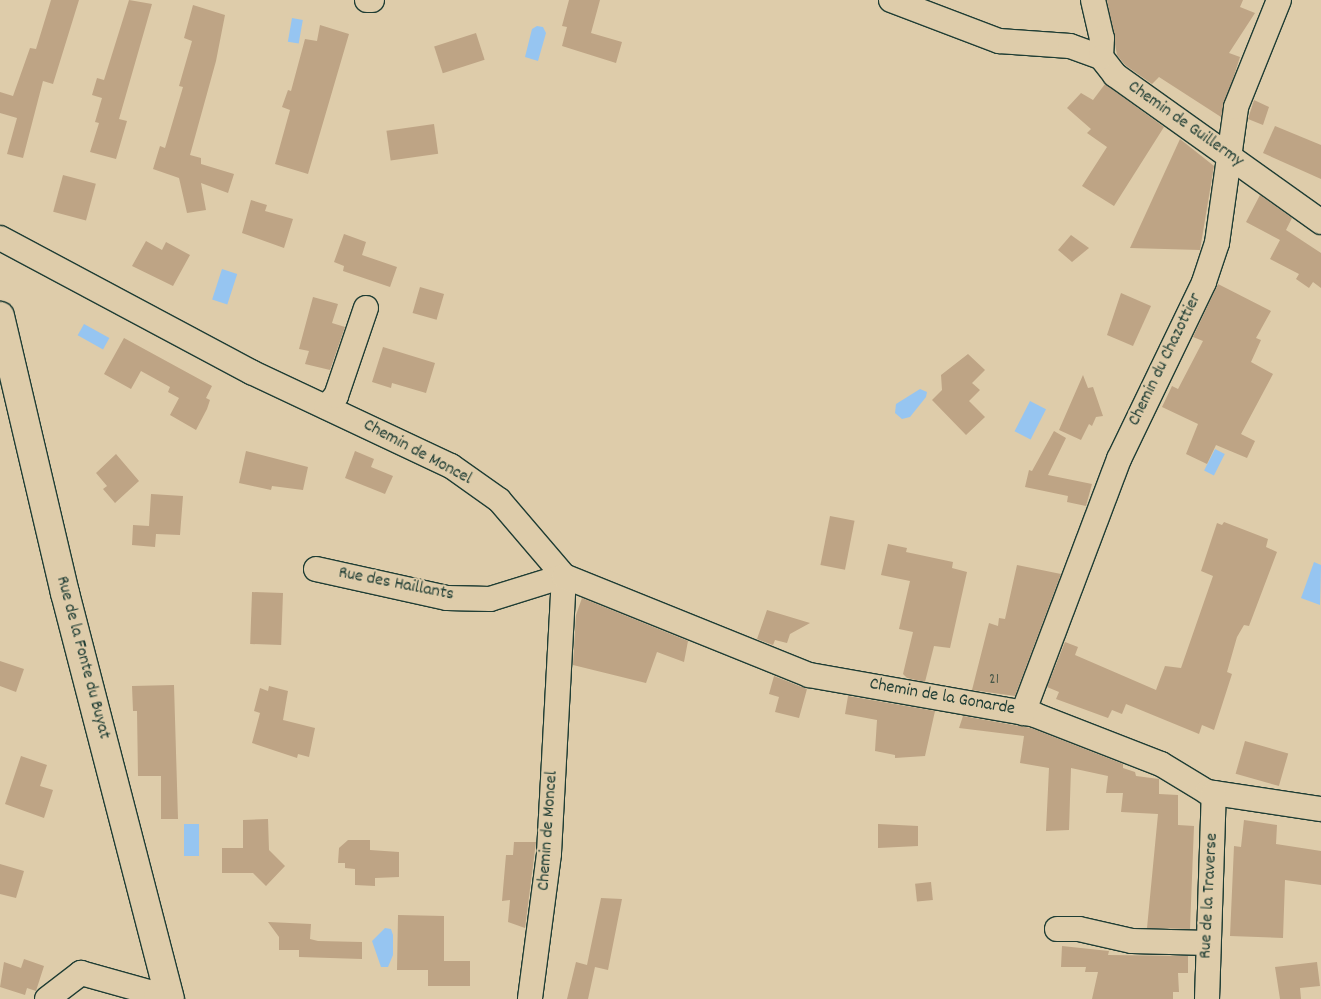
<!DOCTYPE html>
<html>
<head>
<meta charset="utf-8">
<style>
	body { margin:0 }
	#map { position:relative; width:1321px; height:999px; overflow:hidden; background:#deccaa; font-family:Dekko,sans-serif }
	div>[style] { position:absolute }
	.water>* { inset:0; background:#96c5f1; transform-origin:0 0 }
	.building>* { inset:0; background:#bea485; transform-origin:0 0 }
	.roads { filter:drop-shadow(1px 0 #1f3d34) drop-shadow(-1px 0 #1f3d34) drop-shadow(0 1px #1f3d34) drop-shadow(0 -1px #1f3d34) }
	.street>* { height:24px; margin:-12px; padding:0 12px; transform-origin:12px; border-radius:12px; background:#deccaa }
	.secondary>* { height:28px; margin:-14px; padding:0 14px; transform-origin:14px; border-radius:14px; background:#deccaa }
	span { translate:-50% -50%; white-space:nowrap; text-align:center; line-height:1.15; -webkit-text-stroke:4px #deccaa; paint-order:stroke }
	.number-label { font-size:15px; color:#475748 }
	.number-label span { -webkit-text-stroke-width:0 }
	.street-label { font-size:18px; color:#1f3d34 }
</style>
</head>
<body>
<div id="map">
	<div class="water">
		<i style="left:292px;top:18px;width:11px;height:24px;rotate:10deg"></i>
		<i style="clip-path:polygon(537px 26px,543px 27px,546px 33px,538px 61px,525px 57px,532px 29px)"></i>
		<i style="left:222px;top:269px;width:16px;height:32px;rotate:18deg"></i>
		<i style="left:84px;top:324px;width:29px;height:13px;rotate:29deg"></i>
		<i style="clip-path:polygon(920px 389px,927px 392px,926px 397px,910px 417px,902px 419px,895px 413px,896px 404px)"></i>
		<i style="left:1030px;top:401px;width:18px;height:34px;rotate:27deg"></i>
		<i style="left:1215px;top:449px;width:11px;height:24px;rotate:27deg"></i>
		<i style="clip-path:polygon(1314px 562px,1321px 565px,1320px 605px,1301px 598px)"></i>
		<i style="left:184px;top:824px;width:15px;height:32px"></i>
		<i style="clip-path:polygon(385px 928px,391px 929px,393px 935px,393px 955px,388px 967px,381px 967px,372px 941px)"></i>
	</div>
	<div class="building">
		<i style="clip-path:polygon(51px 0,79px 0,53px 84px,43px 81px,23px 158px,7px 154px,17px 118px,0 113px,0 92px,13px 96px,30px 48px,36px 49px)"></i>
		<i style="clip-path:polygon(129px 0,152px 4px,119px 119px,127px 121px,116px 159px,90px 152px,99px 123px,95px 122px,102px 98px,92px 95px,97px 78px,104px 80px)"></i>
		<i style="clip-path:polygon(569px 0,600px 0,591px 33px,622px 42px,616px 63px,562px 46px,567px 27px,562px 26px)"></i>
		<i style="clip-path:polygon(1107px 0,1243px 0,1240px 7px,1255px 13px,1229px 53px,1240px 57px,1221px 117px,1159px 77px,1152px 84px,1125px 65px,1117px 55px)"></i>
		<i style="clip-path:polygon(193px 5px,225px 15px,216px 61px,190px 155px,201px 158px,201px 164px,234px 174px,228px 193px,201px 183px,206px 210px,187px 213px,179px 178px,153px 169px,160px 146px,165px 148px,183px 87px,179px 86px,192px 41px,184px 38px)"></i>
		<i style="clip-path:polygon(320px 25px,349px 34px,308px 174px,275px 164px,290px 110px,282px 107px,288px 90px,291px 91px,305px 39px,317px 41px)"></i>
		<i style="left:476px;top:33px;width:28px;height:44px;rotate:72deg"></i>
		<i style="clip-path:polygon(1105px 84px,1164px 127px,1114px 206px,1082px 186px,1107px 147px,1087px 133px,1091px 129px,1067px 108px,1081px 93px,1093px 100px)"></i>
		<i style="clip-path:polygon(1254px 100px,1269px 107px,1263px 125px,1248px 119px)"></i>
		<i style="left:434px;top:124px;width:30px;height:48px;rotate:82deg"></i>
		<i style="clip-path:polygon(1275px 126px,1321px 145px,1321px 179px,1263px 153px)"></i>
		<i style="clip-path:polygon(1180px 139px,1214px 166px,1200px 250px,1130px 248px)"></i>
		<i style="left:63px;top:175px;width:34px;height:38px;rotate:15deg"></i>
		<i style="clip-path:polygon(1260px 195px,1292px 218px,1286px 230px,1321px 253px,1321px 288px,1313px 282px,1309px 288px,1296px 279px,1299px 274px,1270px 259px,1280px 240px,1246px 222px)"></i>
		<i style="clip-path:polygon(251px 200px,267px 205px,265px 211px,293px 219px,284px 248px,242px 233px)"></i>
		<i style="clip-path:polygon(344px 234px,366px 242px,362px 255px,397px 267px,390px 287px,343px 271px,344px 266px,334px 262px)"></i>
		<i style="clip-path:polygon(1071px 235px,1089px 248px,1072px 262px,1058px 250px)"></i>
		<i style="clip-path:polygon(146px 241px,162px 250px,166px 242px,190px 255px,173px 286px,132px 266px)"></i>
		<i style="clip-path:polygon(1218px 284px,1271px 311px,1256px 338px,1261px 340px,1251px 362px,1273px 374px,1241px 434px,1255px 441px,1247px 458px,1216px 445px,1207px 464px,1186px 454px,1198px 424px,1162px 407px,1172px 386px,1178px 389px,1203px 341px,1193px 337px)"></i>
		<i style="left:420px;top:287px;width:25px;height:27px;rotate:16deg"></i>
		<i style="clip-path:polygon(1121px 293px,1151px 306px,1133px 346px,1107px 335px)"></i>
		<i style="clip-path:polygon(313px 297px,338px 304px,332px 323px,345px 327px,330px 370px,305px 364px,309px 351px,299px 349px)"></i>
		<i style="clip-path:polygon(124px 338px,212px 386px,206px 398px,210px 400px,207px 409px,196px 430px,170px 415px,179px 398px,168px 392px,170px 387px,141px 371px,131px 389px,104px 374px)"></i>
		<i style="clip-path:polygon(383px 347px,435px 363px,426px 393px,392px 383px,391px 388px,372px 382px)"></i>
		<i style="clip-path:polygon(968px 354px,985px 370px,972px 383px,980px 390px,969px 401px,985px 417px,966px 435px,932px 400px,942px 390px,941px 375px)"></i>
		<i style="clip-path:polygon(1083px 375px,1088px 388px,1093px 387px,1103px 416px,1096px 417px,1092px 426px,1089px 424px,1081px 440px,1059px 430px)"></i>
		<i style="clip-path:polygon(1054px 431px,1066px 438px,1048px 475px,1092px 484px,1086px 506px,1067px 502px,1068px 496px,1025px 487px,1029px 470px,1032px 471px)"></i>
		<i style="clip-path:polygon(246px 451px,308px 467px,303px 490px,272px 486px,271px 490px,239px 483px)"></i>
		<i style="clip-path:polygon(355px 451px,374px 459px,371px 467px,393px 476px,385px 494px,345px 478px)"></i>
		<i style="clip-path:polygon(116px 454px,139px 481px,115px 503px,103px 489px,107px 486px,96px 473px)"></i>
		<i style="clip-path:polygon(151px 494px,183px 496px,180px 535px,156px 534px,155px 547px,132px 545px,133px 525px,149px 526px)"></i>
		<i style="left:830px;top:516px;width:25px;height:50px;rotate:11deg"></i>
		<i style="clip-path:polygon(1224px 522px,1268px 539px,1266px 547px,1277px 552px,1249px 626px,1244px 625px,1237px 637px,1227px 672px,1232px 674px,1214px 730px,1202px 725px,1199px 734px,1126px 704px,1122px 714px,1112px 710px,1108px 718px,1056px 699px,1059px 692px,1047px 687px,1065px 642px,1078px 647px,1075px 655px,1156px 690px,1165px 666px,1181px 668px,1213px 576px,1201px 571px,1217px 523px,1222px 525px)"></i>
		<i style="clip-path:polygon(888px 544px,907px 548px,906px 552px,953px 562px,952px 568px,967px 572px,950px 648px,934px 646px,925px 682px,907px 678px,903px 674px,913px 632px,899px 629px,910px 581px,881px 575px)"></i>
		<i style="clip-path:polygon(1017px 565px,1061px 574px,1015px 696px,972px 690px,989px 623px,998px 626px,999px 618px,1005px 619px)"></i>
		<i style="left:252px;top:592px;width:31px;height:52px;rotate:2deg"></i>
		<i style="clip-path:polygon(582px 598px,688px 641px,684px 662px,657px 652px,646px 683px,573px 665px,576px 615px)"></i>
		<i style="clip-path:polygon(767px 610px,810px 623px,790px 634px,787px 643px,775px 640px,773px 645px,757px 639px)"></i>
		<i style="clip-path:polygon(0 661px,24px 669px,16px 692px,0 686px)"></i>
		<i style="clip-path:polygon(774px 676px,807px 689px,799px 718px,775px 712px,779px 697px,769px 694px)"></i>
		<i style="clip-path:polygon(174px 685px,178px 819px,161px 819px,161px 776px,138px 776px,137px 711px,133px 711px,132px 686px)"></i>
		<i style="clip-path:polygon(269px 686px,288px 691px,283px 720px,315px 728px,309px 757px,298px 754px,297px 758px,252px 743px,260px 713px,254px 711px,260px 688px,268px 691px)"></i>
		<i style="clip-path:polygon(848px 696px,935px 711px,925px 756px,895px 758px,895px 755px,875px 751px,877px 720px,845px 714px)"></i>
		<i style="clip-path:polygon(963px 716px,1031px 728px,1123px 764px,1123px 768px,1135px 772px,1136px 776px,1159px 779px,1159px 794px,1178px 795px,1178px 825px,1194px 826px,1190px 929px,1147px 928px,1158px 814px,1121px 812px,1123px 793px,1106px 793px,1108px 776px,1071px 768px,1069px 830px,1046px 831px,1049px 768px,1020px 763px,1024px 736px,959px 728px)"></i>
		<i style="left:1245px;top:741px;width:45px;height:34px;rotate:16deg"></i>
		<i style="clip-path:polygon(21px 756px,47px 765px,40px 786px,53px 790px,44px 818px,5px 804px)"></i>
		<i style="clip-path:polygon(268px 819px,269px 850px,285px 866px,266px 886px,253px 873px,222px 873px,222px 848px,243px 848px,243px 820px)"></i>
		<i style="clip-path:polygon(1244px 820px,1277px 825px,1276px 844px,1321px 851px,1321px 885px,1285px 880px,1283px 938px,1230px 936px,1234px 846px,1241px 847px)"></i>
		<i style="clip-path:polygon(878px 824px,918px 826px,918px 846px,878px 848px)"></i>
		<i style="clip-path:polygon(348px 840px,370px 840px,370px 850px,399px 852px,399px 877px,375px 878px,375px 886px,355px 885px,355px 869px,345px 868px,345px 863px,338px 863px,339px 848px)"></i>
		<i style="clip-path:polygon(514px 842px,536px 842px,525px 928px,508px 922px,510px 900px,502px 901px,506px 855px,513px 855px)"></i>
		<i style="clip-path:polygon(0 864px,24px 871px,16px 898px,0 894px)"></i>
		<i style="left:931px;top:882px;width:18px;height:16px;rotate:84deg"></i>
		<i style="clip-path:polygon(601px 898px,622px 899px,608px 970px,595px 967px,588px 999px,567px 999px,576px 962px,587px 965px)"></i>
		<i style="clip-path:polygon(398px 915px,444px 916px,444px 961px,470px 961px,470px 986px,428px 986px,428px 970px,397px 970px)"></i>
		<i style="clip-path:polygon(268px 922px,311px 924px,310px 939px,318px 941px,362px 942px,362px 959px,299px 957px,299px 950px,279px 950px,279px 937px)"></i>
		<i style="clip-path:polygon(1062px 946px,1109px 951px,1108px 955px,1188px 956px,1188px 973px,1178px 973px,1179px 992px,1173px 992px,1173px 999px,1092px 999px,1098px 972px,1085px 972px,1086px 967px,1061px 967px)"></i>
		<i style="clip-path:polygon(24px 959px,44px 966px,36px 991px,27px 988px,25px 995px,0 987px,4px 962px,21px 968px)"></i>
		<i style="clip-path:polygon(1317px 962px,1320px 986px,1300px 988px,1301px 999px,1280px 999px,1275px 967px)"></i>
	</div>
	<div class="roads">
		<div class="street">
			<i style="left:367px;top:0;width:5px"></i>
			<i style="left:891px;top:0;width:116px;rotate:20.8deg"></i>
			<i style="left:999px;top:41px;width:71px;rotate:4deg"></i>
			<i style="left:1070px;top:46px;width:33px;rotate:20deg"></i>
			<i style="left:1093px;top:0;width:39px;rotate:77deg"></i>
			<i style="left:1102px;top:38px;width:19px;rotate:93deg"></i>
			<i style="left:1101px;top:57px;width:23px;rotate:52deg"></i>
			<i style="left:1115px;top:75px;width:253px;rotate:35.5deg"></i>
			<i style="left:0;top:238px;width:285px;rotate:28.1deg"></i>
			<i style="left:251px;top:372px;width:221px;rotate:25.2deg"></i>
			<i style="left:451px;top:466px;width:59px;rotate:35.3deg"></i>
			<i style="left:499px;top:500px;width:100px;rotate:49.5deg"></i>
			<i style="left:564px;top:576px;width:278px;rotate:93.1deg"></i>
			<i style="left:549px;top:854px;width:146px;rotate:97.5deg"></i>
			<i style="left:326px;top:407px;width:15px;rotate:-48deg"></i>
			<i style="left:336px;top:396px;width:93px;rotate:-71.2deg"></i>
			<i style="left:316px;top:569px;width:134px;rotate:12.5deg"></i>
			<i style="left:447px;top:598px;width:43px;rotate:1.3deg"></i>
			<i style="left:490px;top:599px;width:77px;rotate:-17.3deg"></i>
			<i style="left:564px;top:576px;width:264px;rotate:22deg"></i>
			<i style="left:809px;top:675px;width:230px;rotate:10deg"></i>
			<i style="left:1035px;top:715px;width:135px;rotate:21.3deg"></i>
			<i style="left:1161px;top:764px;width:54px;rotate:31.3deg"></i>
			<i style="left:1207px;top:792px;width:115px;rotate:8.5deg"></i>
			<i style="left:1023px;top:713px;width:272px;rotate:-69.3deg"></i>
			<i style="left:1119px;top:459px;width:196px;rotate:-64.3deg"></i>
			<i style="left:1204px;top:282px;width:41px;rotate:-71.6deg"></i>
			<i style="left:1217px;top:243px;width:137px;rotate:-82deg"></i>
			<i style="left:1236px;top:107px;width:115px;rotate:-68.1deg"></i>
			<i style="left:1057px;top:929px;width:22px"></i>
			<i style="left:1079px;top:929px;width:54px;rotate:12.8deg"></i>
			<i style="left:1132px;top:941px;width:76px;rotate:1.5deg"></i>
			<i style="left:47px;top:999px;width:43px;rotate:-37.4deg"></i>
			<i style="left:81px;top:973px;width:78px;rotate:15.6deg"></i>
			<i style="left:156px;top:994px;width:14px;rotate:4deg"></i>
			<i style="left:1207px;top:999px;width:206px;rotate:-88.1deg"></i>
		</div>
		<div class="secondary">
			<i style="left:0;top:316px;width:285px;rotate:76.8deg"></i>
			<i style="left:65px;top:593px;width:419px;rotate:75.5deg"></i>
		</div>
	</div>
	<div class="number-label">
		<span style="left:994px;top:681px">21</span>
	</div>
	<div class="street-label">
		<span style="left:1185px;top:125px;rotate:35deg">Chemin de Guillermy</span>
		<span style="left:1166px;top:360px;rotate:-64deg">Chemin du Chazottier</span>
		<span style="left:417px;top:453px;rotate:28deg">Chemin de Moncel</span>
		<span style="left:396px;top:585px;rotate:11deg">Rue des Haillants</span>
		<span style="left:82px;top:658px;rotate:75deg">Rue de la Fonte du Buyat</span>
		<span style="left:942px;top:698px;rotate:10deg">Chemin de la Gonarde</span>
		<span style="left:549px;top:831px;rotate:-86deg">Chemin de Moncel</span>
		<span style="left:1210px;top:896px;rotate:-87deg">Rue de la Traverse</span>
	</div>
</div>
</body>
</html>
